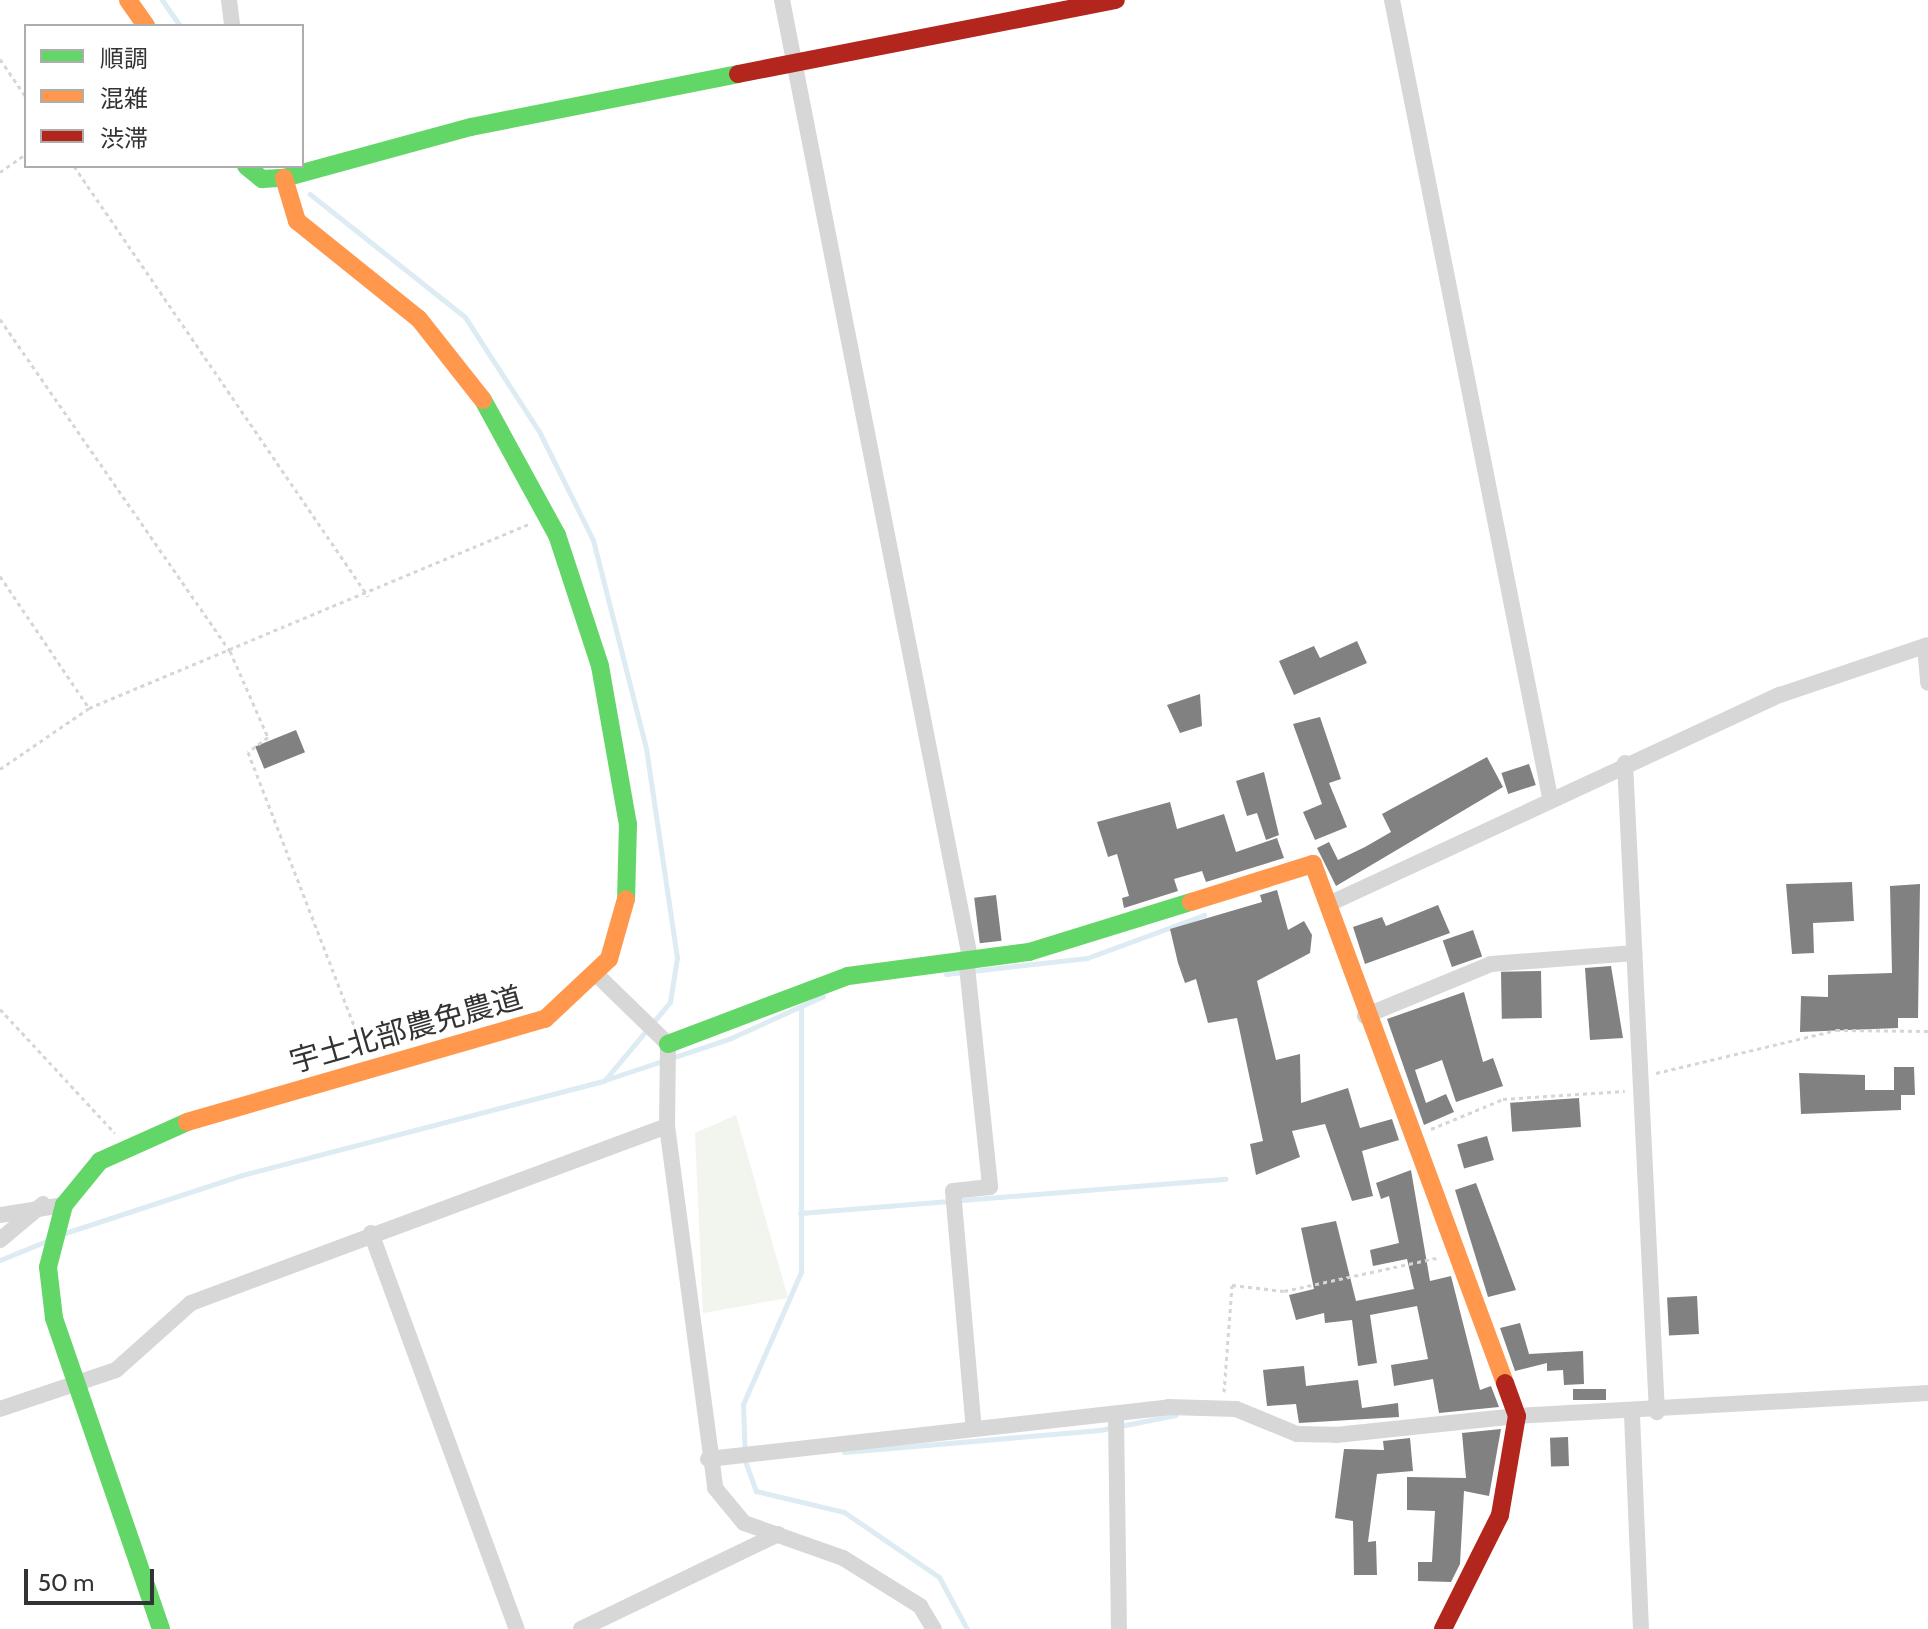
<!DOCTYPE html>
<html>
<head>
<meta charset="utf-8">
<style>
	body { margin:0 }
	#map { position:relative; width:1928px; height:1629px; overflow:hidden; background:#fff; font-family:Cabin,"Noto Sans JP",sans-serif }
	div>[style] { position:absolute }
	.green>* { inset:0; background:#f1f5ed }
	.stream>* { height:5px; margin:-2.5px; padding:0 2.5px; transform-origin:2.5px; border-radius:2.5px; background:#ddebf3 }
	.building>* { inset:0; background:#818181; transform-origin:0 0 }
	.path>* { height:3px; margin-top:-1.5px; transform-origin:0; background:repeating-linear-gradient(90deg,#d6d6d6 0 4px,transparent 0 8px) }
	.street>* { height:16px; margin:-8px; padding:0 8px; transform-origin:8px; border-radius:8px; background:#d7d7d7 }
	.fast>* { height:18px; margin:-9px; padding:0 9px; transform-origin:9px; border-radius:9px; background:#63d668 }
	.slow>* { height:18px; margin:-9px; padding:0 9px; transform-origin:9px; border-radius:9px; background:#ff974d }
	.jam>* { height:18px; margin:-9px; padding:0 9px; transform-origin:9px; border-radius:9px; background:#b3261e }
	span { translate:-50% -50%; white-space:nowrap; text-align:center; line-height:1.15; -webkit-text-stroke:8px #fff; paint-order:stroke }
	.street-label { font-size:30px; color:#333 }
	.legend { position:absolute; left:24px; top:24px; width:280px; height:144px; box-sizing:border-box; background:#fff; border:2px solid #adadad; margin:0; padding:10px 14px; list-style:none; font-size:24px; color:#333 }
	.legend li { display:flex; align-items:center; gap:16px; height:40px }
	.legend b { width:40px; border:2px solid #adadad }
	.scale { position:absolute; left:24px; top:1569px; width:130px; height:36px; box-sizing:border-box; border:4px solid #333; border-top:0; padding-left:10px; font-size:24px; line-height:28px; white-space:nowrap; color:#333; -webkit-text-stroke:6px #fff; paint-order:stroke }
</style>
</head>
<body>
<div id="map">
	<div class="green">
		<i style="clip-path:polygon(736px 1115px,788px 1298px,703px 1313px,695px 1133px)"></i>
	</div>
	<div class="stream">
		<i style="left:162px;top:0;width:32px;rotate:55deg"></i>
		<i style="left:946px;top:974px;width:142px;rotate:-6.5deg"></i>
		<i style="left:1087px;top:958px;width:125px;rotate:-20.2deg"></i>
		<i style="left:801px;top:1009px;width:263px;rotate:90deg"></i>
		<i style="left:801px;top:1272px;width:144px;rotate:113.7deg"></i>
		<i style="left:743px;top:1404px;width:57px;rotate:88deg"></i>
		<i style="left:745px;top:1461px;width:32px;rotate:70deg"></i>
		<i style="left:756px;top:1491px;width:90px;rotate:13.4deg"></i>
		<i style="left:844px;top:1512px;width:115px;rotate:34.4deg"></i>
		<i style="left:939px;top:1577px;width:59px;rotate:61.7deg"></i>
		<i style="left:605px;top:1080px;width:133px;rotate:-18.4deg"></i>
		<i style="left:731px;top:1038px;width:101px;rotate:-24.5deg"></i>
		<i style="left:800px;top:1213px;width:427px;rotate:-4.6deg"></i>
		<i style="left:65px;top:1233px;width:186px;rotate:-18.1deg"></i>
		<i style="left:242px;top:1175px;width:374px;rotate:-14.6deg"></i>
		<i style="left:604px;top:1081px;width:103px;rotate:-50.1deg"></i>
		<i style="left:670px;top:1002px;width:45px;rotate:-81deg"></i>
		<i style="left:677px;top:958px;width:212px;rotate:-98.4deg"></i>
		<i style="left:646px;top:748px;width:215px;rotate:-104.3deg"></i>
		<i style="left:593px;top:540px;width:119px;rotate:-116.4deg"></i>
		<i style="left:540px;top:433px;width:138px;rotate:-122.9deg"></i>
		<i style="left:465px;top:317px;width:198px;rotate:-141.6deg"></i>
		<i style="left:0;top:1260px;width:53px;rotate:-22.2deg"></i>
		<i style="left:844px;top:1452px;width:257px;rotate:-4.9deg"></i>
		<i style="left:1100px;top:1430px;width:77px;rotate:-11.2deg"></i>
	</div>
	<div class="building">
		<i style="clip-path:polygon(1357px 641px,1367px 663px,1294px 695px,1279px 661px,1314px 646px,1320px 658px)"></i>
		<i style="clip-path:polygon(1200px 694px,1202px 726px,1180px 733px,1167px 705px)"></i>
		<i style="clip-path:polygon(1320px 717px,1341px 779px,1329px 783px,1347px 827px,1315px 840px,1303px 812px,1322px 804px,1293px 724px)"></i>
		<i style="left:296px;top:730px;width:24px;height:44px;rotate:68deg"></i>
		<i style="clip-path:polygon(1487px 757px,1503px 787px,1336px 886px,1317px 848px,1329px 842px,1338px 860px,1365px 847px,1391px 832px,1382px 814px)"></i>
		<i style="left:1529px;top:764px;width:22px;height:29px;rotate:72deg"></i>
		<i style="clip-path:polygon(1264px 772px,1279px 835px,1266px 840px,1257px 813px,1247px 816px,1236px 781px)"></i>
		<i style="clip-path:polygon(1170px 802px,1177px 829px,1224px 814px,1236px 852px,1277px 838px,1284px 858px,1206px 882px,1202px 871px,1174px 879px,1178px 891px,1124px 908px,1122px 898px,1129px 896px,1117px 854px,1108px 857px,1097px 822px)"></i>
		<i style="clip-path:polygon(1852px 882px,1854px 921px,1813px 923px,1814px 953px,1792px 954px,1786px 884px)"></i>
		<i style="clip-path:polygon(1920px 884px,1918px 1018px,1898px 1018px,1898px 1028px,1800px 1032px,1801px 996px,1828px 997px,1828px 975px,1892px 973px,1890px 886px)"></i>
		<i style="clip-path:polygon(1277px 890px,1288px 930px,1304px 921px,1312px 935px,1310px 953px,1257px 981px,1276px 1060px,1300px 1054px,1301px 1103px,1348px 1088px,1360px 1128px,1392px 1119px,1399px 1140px,1362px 1151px,1373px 1196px,1352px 1201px,1325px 1124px,1292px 1131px,1300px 1157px,1256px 1175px,1250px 1144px,1263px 1141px,1237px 1018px,1208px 1023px,1196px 979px,1185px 983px,1178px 963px,1170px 929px,1262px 902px,1260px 895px)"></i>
		<i style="left:996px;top:895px;width:46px;height:22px;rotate:83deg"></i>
		<i style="clip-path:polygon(1438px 905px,1450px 933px,1365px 964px,1353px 927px,1382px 917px,1386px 926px)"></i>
		<i style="left:1473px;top:930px;width:28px;height:32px;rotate:71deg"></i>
		<i style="clip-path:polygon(1611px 966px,1623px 1038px,1590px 1040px,1585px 968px)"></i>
		<i style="left:1541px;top:971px;width:47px;height:40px;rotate:89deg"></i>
		<i style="clip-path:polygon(1464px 992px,1483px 1062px,1493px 1058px,1503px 1086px,1456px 1102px,1442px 1060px,1415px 1070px,1426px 1103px,1446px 1094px,1454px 1112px,1424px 1125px,1387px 1019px)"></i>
		<i style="clip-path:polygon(1894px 1067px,1914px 1067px,1915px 1095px,1901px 1095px,1901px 1110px,1801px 1114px,1799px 1073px,1865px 1075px,1865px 1090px,1894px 1090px)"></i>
		<i style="left:1579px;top:1098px;width:29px;height:69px;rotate:86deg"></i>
		<i style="left:1487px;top:1136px;width:25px;height:31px;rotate:74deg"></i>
		<i style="clip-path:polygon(1411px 1170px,1430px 1281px,1451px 1276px,1480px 1390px,1491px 1386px,1499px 1407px,1439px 1413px,1433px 1379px,1394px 1386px,1391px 1365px,1428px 1359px,1417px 1306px,1370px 1315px,1377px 1363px,1358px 1366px,1352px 1320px,1325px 1323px,1324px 1313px,1296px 1320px,1289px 1295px,1314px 1289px,1301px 1228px,1336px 1221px,1356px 1301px,1414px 1289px,1407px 1259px,1373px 1266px,1370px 1250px,1399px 1243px,1389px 1196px,1381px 1199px,1376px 1183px)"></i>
		<i style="clip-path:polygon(1476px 1183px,1516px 1290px,1488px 1297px,1455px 1190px)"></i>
		<i style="left:1697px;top:1296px;width:38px;height:30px;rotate:87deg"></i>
		<i style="clip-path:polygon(1520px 1323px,1529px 1354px,1583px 1351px,1584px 1384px,1564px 1385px,1563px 1370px,1547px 1371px,1547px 1363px,1515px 1371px,1500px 1328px)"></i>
		<i style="clip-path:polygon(1304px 1366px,1306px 1386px,1358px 1380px,1362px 1408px,1398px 1403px,1399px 1417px,1299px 1423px,1296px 1404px,1267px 1406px,1263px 1370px)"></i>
		<i style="left:1606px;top:1389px;width:11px;height:33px;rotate:90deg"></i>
		<i style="clip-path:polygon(1501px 1429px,1489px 1496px,1464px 1491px,1460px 1564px,1451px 1582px,1418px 1581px,1418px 1562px,1432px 1562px,1435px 1511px,1407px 1510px,1407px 1477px,1466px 1478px,1462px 1433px)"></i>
		<i style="left:1568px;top:1437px;width:29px;height:18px;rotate:88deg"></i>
		<i style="clip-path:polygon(1410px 1438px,1413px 1471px,1377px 1474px,1368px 1542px,1376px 1541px,1377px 1575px,1354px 1575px,1353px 1521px,1335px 1518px,1344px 1449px,1384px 1450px,1383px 1441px)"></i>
	</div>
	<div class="path">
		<i style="left:0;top:59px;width:46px;rotate:55.6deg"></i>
		<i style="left:74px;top:166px;width:521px;rotate:55.64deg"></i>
		<i style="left:0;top:172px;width:32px;rotate:-35deg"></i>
		<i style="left:0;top:319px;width:404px;rotate:55.3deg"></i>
		<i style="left:230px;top:651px;width:94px;rotate:66.2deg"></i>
		<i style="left:268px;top:737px;width:25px;rotate:143deg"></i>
		<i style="left:248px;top:752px;width:318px;rotate:68.8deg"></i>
		<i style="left:0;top:576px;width:159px;rotate:56deg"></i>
		<i style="left:0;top:769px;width:108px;rotate:-34.4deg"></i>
		<i style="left:89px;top:708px;width:476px;rotate:-22.7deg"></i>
		<i style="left:0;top:1009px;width:169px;rotate:47.2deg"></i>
		<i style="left:1656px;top:1073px;width:185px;rotate:-13.4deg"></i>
		<i style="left:1836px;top:1030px;width:92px;rotate:0.6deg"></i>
		<i style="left:1431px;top:1129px;width:78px;rotate:-22.6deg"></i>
		<i style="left:1503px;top:1099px;width:122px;rotate:-3.8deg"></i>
		<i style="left:1224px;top:1392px;width:107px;rotate:-85.7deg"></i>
		<i style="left:1232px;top:1285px;width:52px;rotate:6.6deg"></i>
		<i style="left:1284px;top:1291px;width:157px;rotate:-12.2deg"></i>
	</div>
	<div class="street">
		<i style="left:229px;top:0;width:26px;rotate:83deg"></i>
		<i style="left:782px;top:0;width:975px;rotate:78.89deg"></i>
		<i style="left:1392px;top:0;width:813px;rotate:78.79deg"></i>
		<i style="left:1925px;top:646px;width:37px;rotate:85deg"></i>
		<i style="left:1625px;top:763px;width:650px;rotate:87.18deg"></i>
		<i style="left:1331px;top:903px;width:495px;rotate:-24.9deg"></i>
		<i style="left:1780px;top:695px;width:156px;rotate:-18.7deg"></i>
		<i style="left:966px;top:957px;width:231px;rotate:84deg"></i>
		<i style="left:990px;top:1187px;width:37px;rotate:174deg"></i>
		<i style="left:953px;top:1191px;width:239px;rotate:85deg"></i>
		<i style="left:597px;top:975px;width:99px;rotate:44.2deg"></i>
		<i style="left:668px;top:1044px;width:82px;rotate:90.7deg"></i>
		<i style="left:667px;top:1126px;width:365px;rotate:82.4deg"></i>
		<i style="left:715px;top:1488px;width:45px;rotate:50.4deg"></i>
		<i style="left:744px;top:1523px;width:105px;rotate:19.5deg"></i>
		<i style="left:843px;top:1558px;width:91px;rotate:31.9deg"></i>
		<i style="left:920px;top:1606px;width:27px;rotate:59deg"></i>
		<i style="left:1365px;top:1016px;width:136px;rotate:-22.4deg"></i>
		<i style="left:1491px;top:964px;width:144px;rotate:-4.4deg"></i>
		<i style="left:0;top:1215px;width:65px;rotate:-8.9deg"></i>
		<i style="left:371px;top:1233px;width:422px;rotate:69.8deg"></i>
		<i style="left:0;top:1240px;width:56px;rotate:-39.9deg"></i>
		<i style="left:0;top:1409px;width:122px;rotate:-18.6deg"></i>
		<i style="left:116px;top:1370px;width:101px;rotate:-41.8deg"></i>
		<i style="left:191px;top:1303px;width:508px;rotate:-20.4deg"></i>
		<i style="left:1632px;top:1415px;width:214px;rotate:87.6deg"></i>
		<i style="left:1116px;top:1417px;width:212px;rotate:89.2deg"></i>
		<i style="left:708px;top:1459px;width:463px;rotate:-6.4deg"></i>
		<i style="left:1168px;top:1407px;width:68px;rotate:1.7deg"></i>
		<i style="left:1236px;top:1409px;width:66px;rotate:22.3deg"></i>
		<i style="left:1297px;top:1434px;width:39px;rotate:1deg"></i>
		<i style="left:1336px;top:1435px;width:182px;rotate:-6deg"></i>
		<i style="left:1517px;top:1416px;width:412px;rotate:-3.2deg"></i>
		<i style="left:581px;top:1629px;width:219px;rotate:-25.7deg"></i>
	</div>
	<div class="fast">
		<i style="left:246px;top:166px;width:21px;rotate:39deg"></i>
		<i style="left:262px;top:179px;width:22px;rotate:-3deg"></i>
		<i style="left:284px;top:178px;width:194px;rotate:-15.3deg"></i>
		<i style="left:471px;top:127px;width:272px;rotate:-11.2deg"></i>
		<i style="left:483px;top:400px;width:154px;rotate:61.3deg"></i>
		<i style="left:557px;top:535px;width:138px;rotate:71.8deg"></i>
		<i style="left:600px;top:666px;width:160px;rotate:80deg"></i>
		<i style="left:628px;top:824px;width:75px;rotate:91.5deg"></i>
		<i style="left:668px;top:1044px;width:192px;rotate:-20.7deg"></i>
		<i style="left:848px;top:976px;width:183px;rotate:-7.6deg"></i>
		<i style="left:1029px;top:952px;width:170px;rotate:-17.2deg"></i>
		<i style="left:161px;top:1629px;width:329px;rotate:-109deg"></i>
		<i style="left:54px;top:1318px;width:51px;rotate:-96.7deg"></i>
		<i style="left:48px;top:1267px;width:64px;rotate:-75.5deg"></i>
		<i style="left:64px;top:1205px;width:57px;rotate:-50.7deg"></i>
		<i style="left:100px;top:1161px;width:95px;rotate:-24.1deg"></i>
	</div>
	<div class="slow">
		<i style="left:128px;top:0;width:32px;rotate:55deg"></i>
		<i style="left:284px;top:178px;width:45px;rotate:73.2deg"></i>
		<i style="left:297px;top:221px;width:156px;rotate:38.8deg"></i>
		<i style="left:419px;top:319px;width:103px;rotate:51.7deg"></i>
		<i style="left:1191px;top:902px;width:128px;rotate:-17.3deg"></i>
		<i style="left:1313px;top:864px;width:553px;rotate:69.7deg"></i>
		<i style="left:187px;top:1122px;width:373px;rotate:-16.1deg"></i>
		<i style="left:545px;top:1019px;width:88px;rotate:-43.2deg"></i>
		<i style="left:609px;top:959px;width:62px;rotate:-74.2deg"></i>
	</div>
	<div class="jam">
		<i style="left:738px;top:74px;width:385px;rotate:-11.1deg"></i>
		<i style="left:1443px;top:1629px;width:127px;rotate:-63.4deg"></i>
		<i style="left:1500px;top:1515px;width:100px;rotate:-80.3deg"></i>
		<i style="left:1517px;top:1416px;width:35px;rotate:-110deg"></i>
	</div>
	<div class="street-label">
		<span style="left:406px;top:1030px;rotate:-16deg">宇土北部農免農道</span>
	</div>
	<ul class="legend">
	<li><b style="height:10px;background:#63d668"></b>順調</li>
	<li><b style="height:10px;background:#ff974d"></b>混雑</li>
	<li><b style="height:10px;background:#b3261e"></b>渋滞</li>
	</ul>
	<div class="scale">50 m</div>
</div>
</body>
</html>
